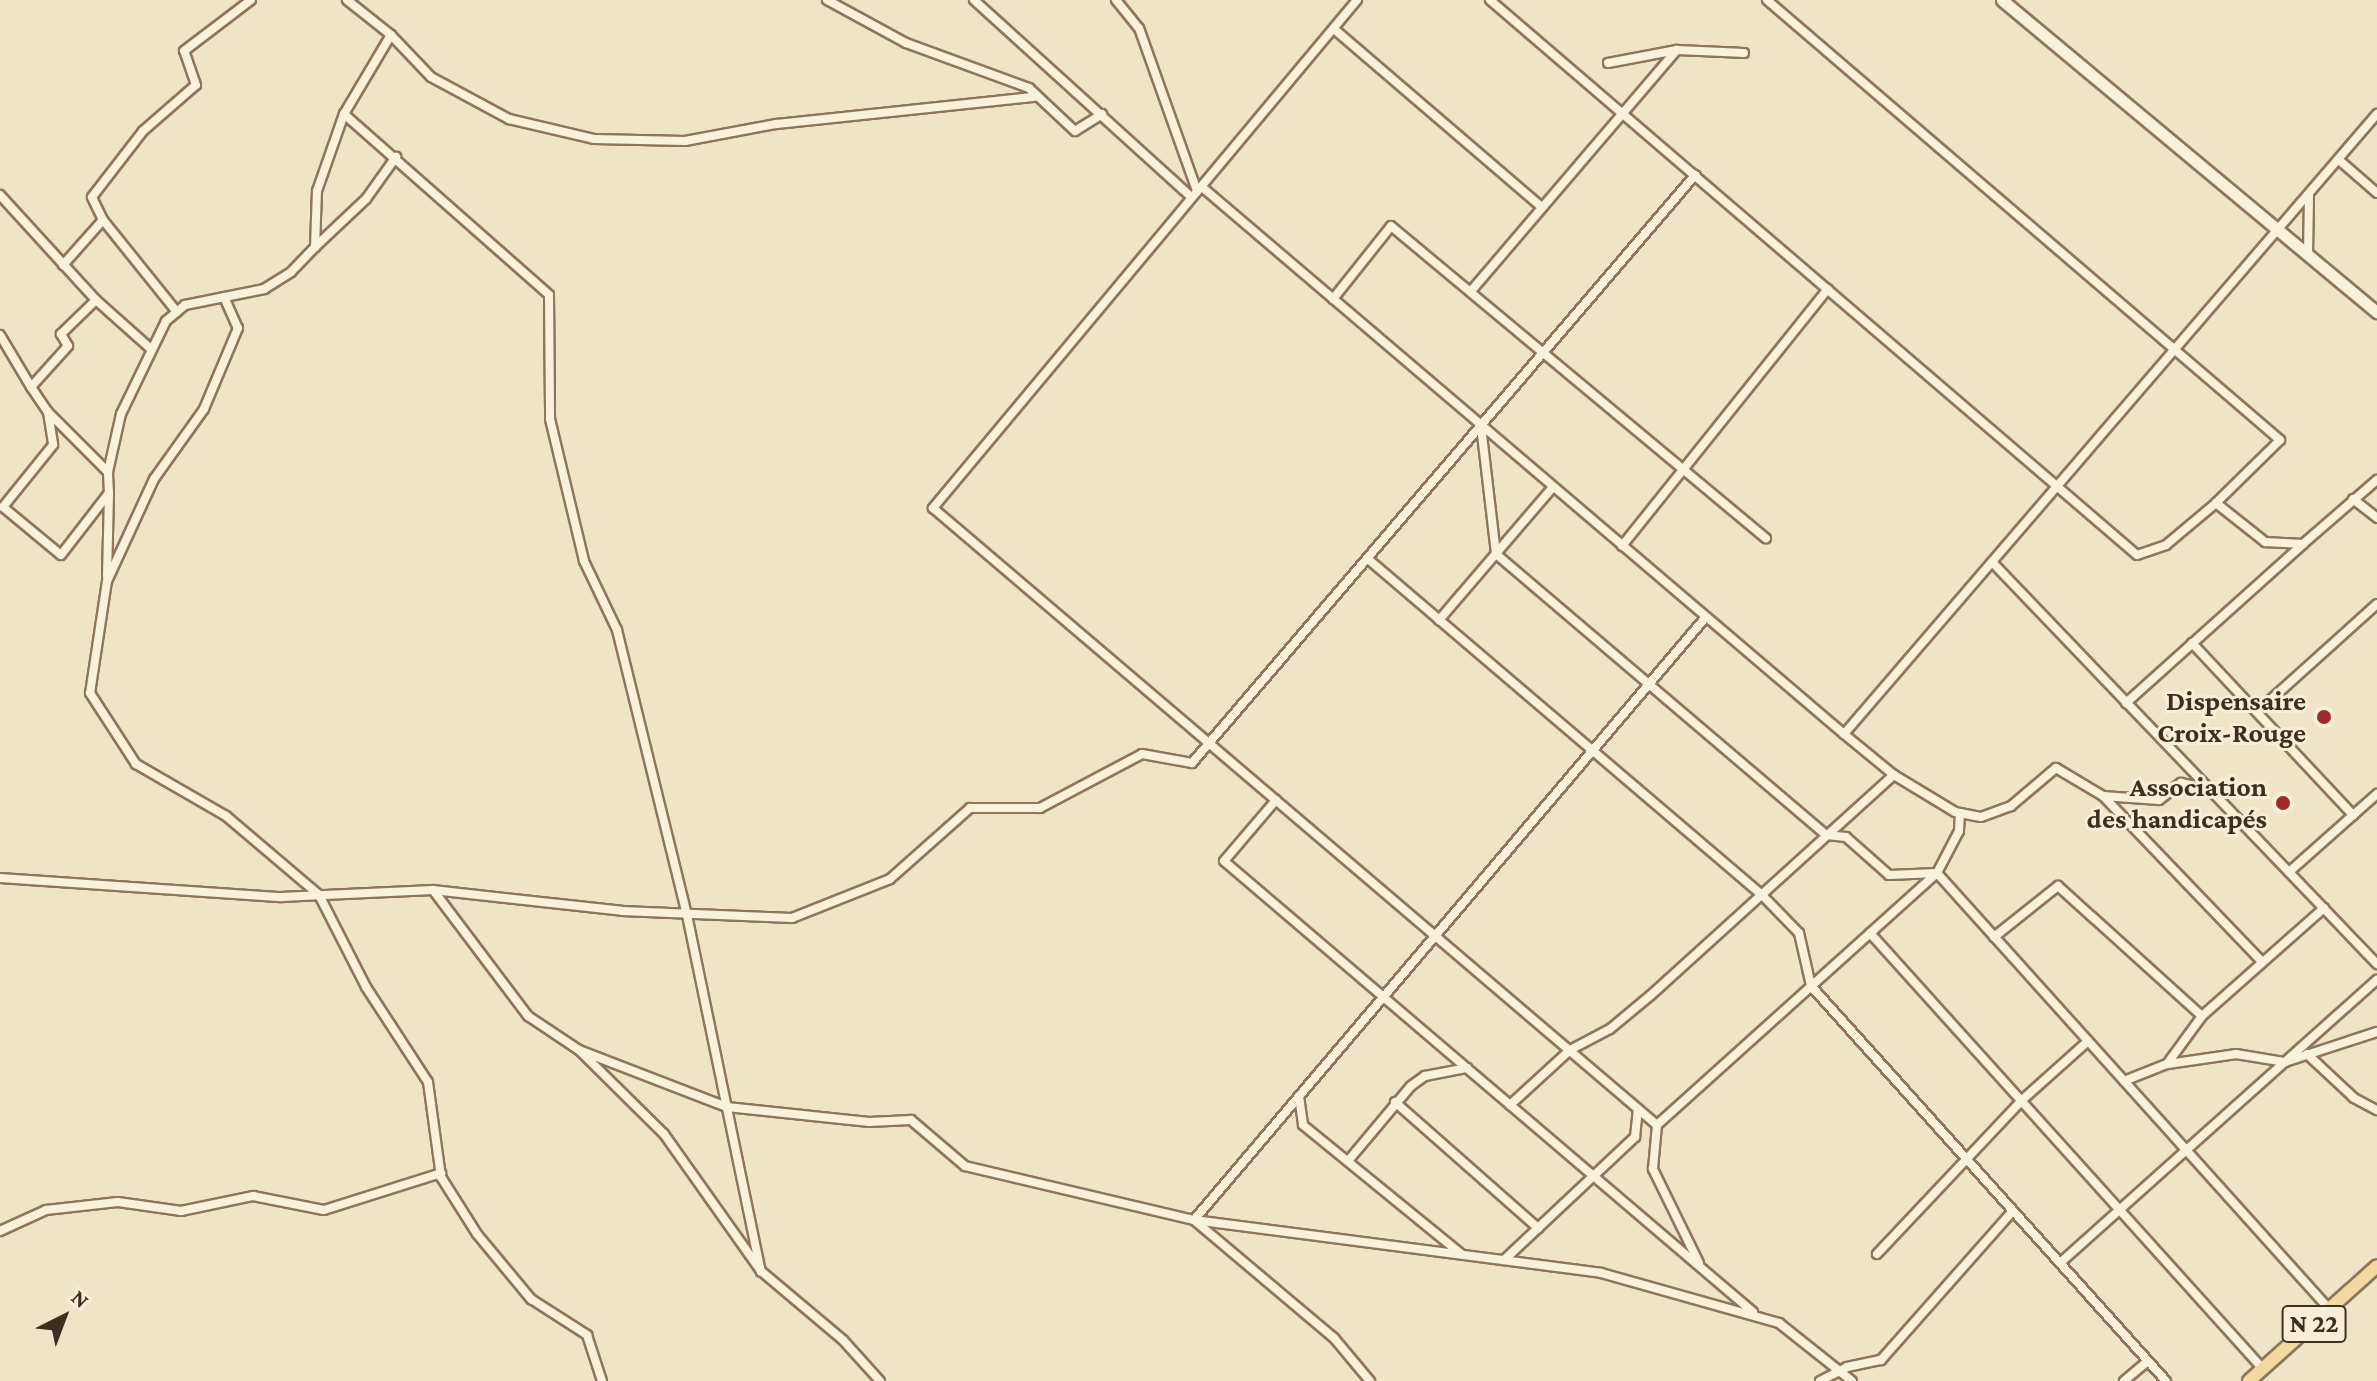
<!DOCTYPE html>
<html>
<head>
<meta charset="utf-8">
<style>
	body { margin:0 }
	#map { position:relative; width:2377px; height:1381px; overflow:hidden; background:#f0e4c8; font-family:"Crimson Pro",serif }
	div>[style] { position:absolute }
	.roads { filter:drop-shadow(2px 0 #8d765c) drop-shadow(-2px 0 #8d765c) drop-shadow(0 2px #8d765c) drop-shadow(0 -2px #8d765c) }
	.minor>* { height:8px; margin:-4px; padding:0 4px; transform-origin:4px; border-radius:4px; background:#faf1dc }
	.secondary>* { height:11px; margin:-5.5px; padding:0 5.5px; transform-origin:5.5px; border-radius:5.5px; background:#faf1dc }
	.primary>* { height:12px; margin:-6px; padding:0 6px; transform-origin:6px; border-radius:6px; background:#f3d9a0 }
	.dots>* { width:22px; height:22px; translate:-50% -50%; box-sizing:border-box; border:4px solid #f7eed8; border-radius:50% }
	span { translate:-50% -50%; white-space:nowrap; text-align:center; line-height:1.15; -webkit-text-stroke:6px #f7eed8; paint-order:stroke }
	.shield-label span { padding:2px 6px; background:#f7eed8; border:2px solid; border-radius:6px; -webkit-text-stroke-width:0 }
	.shield-label { font-size:26px; color:#3d2e20; font-weight:700 }
	.poi-label { font-size:28px; color:#3d2e20; font-weight:700 }
	.right { translate:-100% -50%; text-align:right }
	.north { position:absolute; left:24px; top:1277px; width:80px; height:80px; -webkit-text-stroke:6px #f7eed8; paint-order:stroke; rotate:42deg; font-size:22px; font-weight:700; line-height:32px; text-align:center; color:#3d2e20 }
	.north::after { content:''; display:block; margin:auto; width:28px; height:36px; background:#3d2e20; clip-path:polygon(50% 0,100% 100%,50% 72%,0 100%) }
</style>
</head>
<body>
<div id="map">
	<div class="roads">
		<div class="minor">
			<i style="left:347px;top:0;width:56px;rotate:38.5deg"></i>
			<i style="left:391px;top:35px;width:58px;rotate:46.4deg"></i>
			<i style="left:431px;top:77px;width:89px;rotate:28.3deg"></i>
			<i style="left:509px;top:119px;width:87px;rotate:13.2deg"></i>
			<i style="left:594px;top:139px;width:91px;rotate:1.3deg"></i>
			<i style="left:685px;top:141px;width:93px;rotate:-10.6deg"></i>
			<i style="left:776px;top:124px;width:259px;rotate:-6deg"></i>
			<i style="left:827px;top:0;width:90px;rotate:28.6deg"></i>
			<i style="left:906px;top:43px;width:131px;rotate:20.1deg"></i>
			<i style="left:1029px;top:88px;width:63px;rotate:43.1deg"></i>
			<i style="left:1075px;top:131px;width:32px;rotate:-32deg"></i>
			<i style="left:974px;top:0;width:293px;rotate:42.2deg"></i>
			<i style="left:1116px;top:0;width:36px;rotate:51deg"></i>
			<i style="left:1139px;top:28px;width:173px;rotate:70.4deg"></i>
			<i style="left:1357px;top:0;width:662px;rotate:129.85deg"></i>
			<i style="left:933px;top:508px;width:951px;rotate:40.44deg"></i>
			<i style="left:1490px;top:0;width:852px;rotate:40.62deg"></i>
			<i style="left:2137px;top:555px;width:31px;rotate:-19deg"></i>
			<i style="left:2166px;top:545px;width:65px;rotate:-40deg"></i>
			<i style="left:2216px;top:503px;width:63px;rotate:38.5deg"></i>
			<i style="left:2265px;top:542px;width:38px;rotate:3deg"></i>
			<i style="left:2303px;top:544px;width:98px;rotate:-40.9deg"></i>
			<i style="left:1767px;top:0;width:676px;rotate:40.62deg"></i>
			<i style="left:2280px;top:440px;width:90px;rotate:135.5deg"></i>
			<i style="left:1334px;top:29px;width:274px;rotate:40.6deg"></i>
			<i style="left:1608px;top:63px;width:70px;rotate:-10.7deg"></i>
			<i style="left:1677px;top:50px;width:67px;rotate:2.6deg"></i>
			<i style="left:344px;top:114px;width:273px;rotate:41.4deg"></i>
			<i style="left:549px;top:295px;width:124px;rotate:89.5deg"></i>
			<i style="left:550px;top:419px;width:146px;rotate:76.5deg"></i>
			<i style="left:584px;top:561px;width:76px;rotate:64.4deg"></i>
			<i style="left:617px;top:630px;width:293px;rotate:76.2deg"></i>
			<i style="left:687px;top:915px;width:364px;rotate:78.3deg"></i>
			<i style="left:2339px;top:160px;width:50px;rotate:41deg"></i>
			<i style="left:1202px;top:187px;width:843px;rotate:40.43deg"></i>
			<i style="left:1844px;top:734px;width:65px;rotate:39.4deg"></i>
			<i style="left:1894px;top:775px;width:71px;rotate:31.2deg"></i>
			<i style="left:1955px;top:812px;width:26px;rotate:11deg"></i>
			<i style="left:1981px;top:817px;width:32px;rotate:-20deg"></i>
			<i style="left:2011px;top:806px;width:59px;rotate:-40.2deg"></i>
			<i style="left:2056px;top:768px;width:55px;rotate:30.8deg"></i>
			<i style="left:2103px;top:796px;width:56px;rotate:4.1deg"></i>
			<i style="left:2159px;top:800px;width:28px;rotate:-38deg"></i>
			<i style="left:2181px;top:783px;width:29px;rotate:12deg"></i>
			<i style="left:0;top:195px;width:142px;rotate:47.6deg"></i>
			<i style="left:96px;top:300px;width:74px;rotate:41.7deg"></i>
			<i style="left:103px;top:220px;width:25px;rotate:-116deg"></i>
			<i style="left:92px;top:197px;width:83px;rotate:-52.3deg"></i>
			<i style="left:143px;top:131px;width:70px;rotate:-41deg"></i>
			<i style="left:196px;top:85px;width:36px;rotate:-109deg"></i>
			<i style="left:184px;top:51px;width:84px;rotate:-37.3deg"></i>
			<i style="left:315px;top:247px;width:70px;rotate:-43.3deg"></i>
			<i style="left:366px;top:199px;width:52px;rotate:-54.5deg"></i>
			<i style="left:2308px;top:254px;width:58px;rotate:-89deg"></i>
			<i style="left:63px;top:265px;width:60px;rotate:-48.4deg"></i>
			<i style="left:103px;top:220px;width:118px;rotate:51.2deg"></i>
			<i style="left:1471px;top:291px;width:317px;rotate:-49.5deg"></i>
			<i style="left:224px;top:297px;width:34px;rotate:66deg"></i>
			<i style="left:238px;top:328px;width:88px;rotate:112.8deg"></i>
			<i style="left:204px;top:409px;width:86px;rotate:125.5deg"></i>
			<i style="left:154px;top:479px;width:112px;rotate:114.7deg"></i>
			<i style="left:107px;top:581px;width:113px;rotate:98.6deg"></i>
			<i style="left:90px;top:693px;width:85px;rotate:57.1deg"></i>
			<i style="left:136px;top:764px;width:104px;rotate:30deg"></i>
			<i style="left:226px;top:816px;width:122px;rotate:40.3deg"></i>
			<i style="left:319px;top:895px;width:103px;rotate:62.9deg"></i>
			<i style="left:366px;top:987px;width:113px;rotate:56.9deg"></i>
			<i style="left:428px;top:1082px;width:96px;rotate:82.2deg"></i>
			<i style="left:441px;top:1177px;width:67px;rotate:57.7deg"></i>
			<i style="left:477px;top:1234px;width:85px;rotate:50.3deg"></i>
			<i style="left:531px;top:1299px;width:67px;rotate:32.7deg"></i>
			<i style="left:587px;top:1335px;width:48px;rotate:71.9deg"></i>
			<i style="left:1333px;top:299px;width:93px;rotate:-51.5deg"></i>
			<i style="left:1391px;top:226px;width:488px;rotate:39.8deg"></i>
			<i style="left:96px;top:300px;width:49px;rotate:135.8deg"></i>
			<i style="left:61px;top:334px;width:14px;rotate:60deg"></i>
			<i style="left:68px;top:346px;width:55px;rotate:132.1deg"></i>
			<i style="left:31px;top:387px;width:30px;rotate:56deg"></i>
			<i style="left:48px;top:412px;width:85px;rotate:45deg"></i>
			<i style="left:0;top:335px;width:61px;rotate:59.2deg"></i>
			<i style="left:48px;top:412px;width:33px;rotate:81deg"></i>
			<i style="left:53px;top:445px;width:80px;rotate:128.9deg"></i>
			<i style="left:3px;top:507px;width:75px;rotate:39.6deg"></i>
			<i style="left:61px;top:555px;width:78px;rotate:-52.3deg"></i>
			<i style="left:109px;top:493px;width:21px;rotate:-93deg"></i>
			<i style="left:108px;top:472px;width:59px;rotate:-77.4deg"></i>
			<i style="left:121px;top:414px;width:103px;rotate:-64.2deg"></i>
			<i style="left:166px;top:321px;width:25px;rotate:-40deg"></i>
			<i style="left:185px;top:305px;width:81px;rotate:-11.4deg"></i>
			<i style="left:264px;top:289px;width:32px;rotate:-32deg"></i>
			<i style="left:291px;top:272px;width:35px;rotate:-46deg"></i>
			<i style="left:315px;top:247px;width:56px;rotate:-88deg"></i>
			<i style="left:317px;top:191px;width:82px;rotate:-70.7deg"></i>
			<i style="left:344px;top:114px;width:92px;rotate:-59.3deg"></i>
			<i style="left:1481px;top:426px;width:129px;rotate:83.3deg"></i>
			<i style="left:1496px;top:554px;width:433px;rotate:40.4deg"></i>
			<i style="left:1826px;top:835px;width:20px;rotate:6deg"></i>
			<i style="left:1846px;top:837px;width:57px;rotate:41.5deg"></i>
			<i style="left:1889px;top:875px;width:48px;rotate:-2.4deg"></i>
			<i style="left:2353px;top:499px;width:31px;rotate:38deg"></i>
			<i style="left:1622px;top:546px;width:329px;rotate:-51.3deg"></i>
			<i style="left:1368px;top:559px;width:518px;rotate:40.46deg"></i>
			<i style="left:1762px;top:895px;width:53px;rotate:45.8deg"></i>
			<i style="left:1799px;top:933px;width:54px;rotate:77.2deg"></i>
			<i style="left:1811px;top:986px;width:531px;rotate:48.05deg"></i>
			<i style="left:1992px;top:562px;width:557px;rotate:46.24deg"></i>
			<i style="left:107px;top:576px;width:82px;rotate:-88.6deg"></i>
			<i style="left:1439px;top:620px;width:175px;rotate:-49.4deg"></i>
			<i style="left:2192px;top:643px;width:236px;rotate:46.9deg"></i>
			<i style="left:2126px;top:703px;width:238px;rotate:-41.9deg"></i>
			<i style="left:2257px;top:712px;width:161px;rotate:-42deg"></i>
			<i style="left:1844px;top:734px;width:818px;rotate:-49.32deg"></i>
			<i style="left:2104px;top:797px;width:228px;rotate:46.2deg"></i>
			<i style="left:1276px;top:800px;width:80px;rotate:130.4deg"></i>
			<i style="left:1224px;top:861px;width:695px;rotate:40.45deg"></i>
			<i style="left:2289px;top:872px;width:118px;rotate:-41.6deg"></i>
			<i style="left:1937px;top:873px;width:588px;rotate:48.03deg"></i>
			<i style="left:0;top:878px;width:282px;rotate:3.9deg"></i>
			<i style="left:281px;top:897px;width:152px;rotate:-2.6deg"></i>
			<i style="left:433px;top:890px;width:190px;rotate:6.3deg"></i>
			<i style="left:622px;top:911px;width:170px;rotate:2.4deg"></i>
			<i style="left:792px;top:918px;width:105px;rotate:-21.7deg"></i>
			<i style="left:890px;top:879px;width:107px;rotate:-41.6deg"></i>
			<i style="left:970px;top:808px;width:70px"></i>
			<i style="left:1040px;top:808px;width:115px;rotate:-27.9deg"></i>
			<i style="left:1142px;top:754px;width:51px;rotate:10.2deg"></i>
			<i style="left:1192px;top:763px;width:774px;rotate:-49.45deg"></i>
			<i style="left:433px;top:890px;width:158px;rotate:53deg"></i>
			<i style="left:528px;top:1016px;width:61px;rotate:33.7deg"></i>
			<i style="left:579px;top:1050px;width:120px;rotate:44.7deg"></i>
			<i style="left:664px;top:1134px;width:168px;rotate:54.7deg"></i>
			<i style="left:761px;top:1271px;width:107px;rotate:40.1deg"></i>
			<i style="left:843px;top:1340px;width:55px;rotate:47.9deg"></i>
			<i style="left:1870px;top:933px;width:587px;rotate:47.97deg"></i>
			<i style="left:1994px;top:937px;width:82px;rotate:-38.6deg"></i>
			<i style="left:2058px;top:886px;width:194px;rotate:42.1deg"></i>
			<i style="left:579px;top:1050px;width:159px;rotate:21.1deg"></i>
			<i style="left:727px;top:1107px;width:143px;rotate:6deg"></i>
			<i style="left:869px;top:1122px;width:42px;rotate:-2.7deg"></i>
			<i style="left:911px;top:1120px;width:71px;rotate:40.4deg"></i>
			<i style="left:965px;top:1166px;width:235px;rotate:13.3deg"></i>
			<i style="left:1194px;top:1220px;width:410px;rotate:7.4deg"></i>
			<i style="left:1601px;top:1273px;width:185px;rotate:15.7deg"></i>
			<i style="left:1779px;top:1323px;width:93px;rotate:38.5deg"></i>
			<i style="left:2307px;top:1054px;width:64px;rotate:43.1deg"></i>
			<i style="left:2354px;top:1098px;width:26px;rotate:28deg"></i>
			<i style="left:2168px;top:1064px;width:69px;rotate:-8.4deg"></i>
			<i style="left:2236px;top:1054px;width:50px;rotate:9.3deg"></i>
			<i style="left:2285px;top:1062px;width:97px;rotate:-18.1deg"></i>
			<i style="left:2124px;top:1081px;width:46px;rotate:-21.6deg"></i>
			<i style="left:2167px;top:1064px;width:59px;rotate:-53.9deg"></i>
			<i style="left:2202px;top:1016px;width:163px;rotate:-41.5deg"></i>
			<i style="left:1299px;top:1096px;width:29px;rotate:82deg"></i>
			<i style="left:1303px;top:1125px;width:204px;rotate:39.2deg"></i>
			<i style="left:1395px;top:1102px;width:191px;rotate:41.4deg"></i>
			<i style="left:1510px;top:1105px;width:81px;rotate:-42.5deg"></i>
			<i style="left:1570px;top:1050px;width:45px;rotate:-27.7deg"></i>
			<i style="left:1610px;top:1029px;width:53px;rotate:-39.7deg"></i>
			<i style="left:1651px;top:995px;width:328px;rotate:-42.2deg"></i>
			<i style="left:1348px;top:1161px;width:98px;rotate:-50deg"></i>
			<i style="left:1411px;top:1086px;width:17px;rotate:-36deg"></i>
			<i style="left:1425px;top:1076px;width:43px;rotate:-10.8deg"></i>
			<i style="left:0;top:1231px;width:51px;rotate:-24.5deg"></i>
			<i style="left:46px;top:1210px;width:72px;rotate:-6.3deg"></i>
			<i style="left:118px;top:1202px;width:64px;rotate:8.1deg"></i>
			<i style="left:181px;top:1211px;width:74px;rotate:-11.8deg"></i>
			<i style="left:253px;top:1196px;width:72px;rotate:11.2deg"></i>
			<i style="left:324px;top:1210px;width:123px;rotate:-17.5deg"></i>
			<i style="left:1877px;top:1254px;width:210px;rotate:-46.7deg"></i>
			<i style="left:2021px;top:1101px;width:90px;rotate:-41.8deg"></i>
			<i style="left:1504px;top:1260px;width:180px;rotate:-43.2deg"></i>
			<i style="left:1635px;top:1137px;width:28px;rotate:-84deg"></i>
			<i style="left:1699px;top:1263px;width:105px;rotate:-116.1deg"></i>
			<i style="left:1653px;top:1169px;width:44px;rotate:-84.8deg"></i>
			<i style="left:1657px;top:1125px;width:377px;rotate:-42deg"></i>
			<i style="left:1937px;top:873px;width:47px;rotate:-62.4deg"></i>
			<i style="left:1959px;top:831px;width:18px;rotate:-87deg"></i>
			<i style="left:2060px;top:1263px;width:425px;rotate:-41.8deg"></i>
			<i style="left:1370px;top:1381px;width:56px;rotate:-129.9deg"></i>
			<i style="left:1334px;top:1338px;width:183px;rotate:-139.9deg"></i>
			<i style="left:1194px;top:1220px;width:791px;rotate:-49.67deg"></i>
			<i style="left:1820px;top:1381px;width:30px;rotate:-27deg"></i>
			<i style="left:1847px;top:1367px;width:35px;rotate:-12deg"></i>
			<i style="left:1881px;top:1360px;width:199px;rotate:-48.5deg"></i>
			<i style="left:2124px;top:1381px;width:31px;rotate:-40deg"></i>
		</div>
		<div class="secondary">
			<i style="left:2002px;top:0;width:488px;rotate:39.8deg"></i>
		</div>
		<div class="primary">
			<i style="left:2249px;top:1381px;width:172px;rotate:-41.9deg"></i>
		</div>
	</div>
	<div class="dots">
		<i style="left:2324px;top:717px;background:#9e2a2b"></i>
		<i style="left:2283px;top:803px;background:#9e2a2b"></i>
	</div>
	<div class="shield-label">
		<span style="left:2314px;top:1324px">N 22</span>
	</div>
	<div class="poi-label">
		<span class="right" style="left:2306px;top:717px">Dispensaire<br>Croix-Rouge</span>
		<span class="right" style="left:2267px;top:803px">Association<br>des handicapés</span>
	</div>
	<div class="north">N</div>
</div>
</body>
</html>
